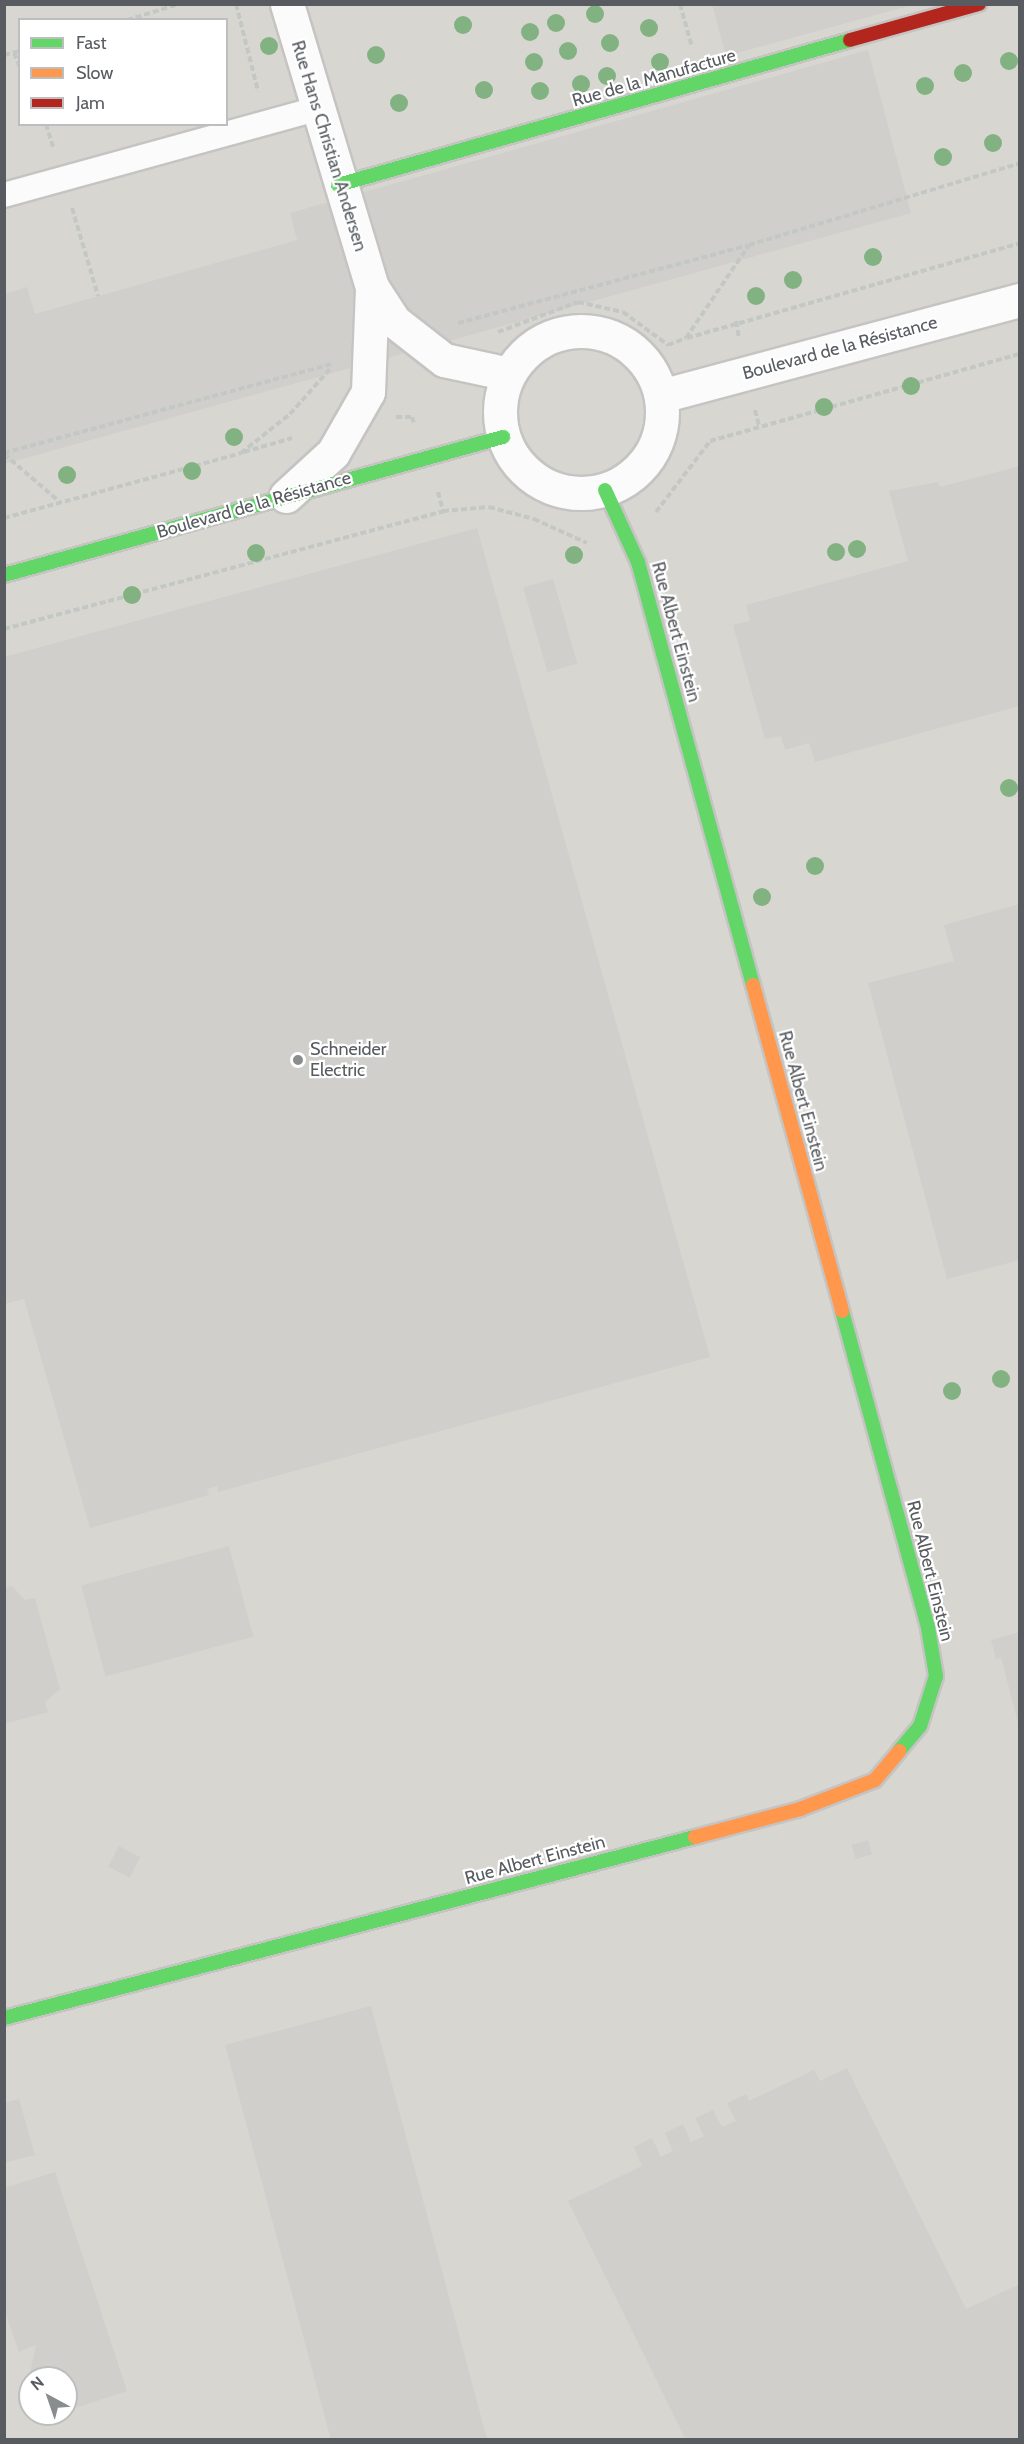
<!DOCTYPE html>
<html>
<head>
<meta charset="utf-8">
<style>
	body { margin:0 }
	#map { position:relative; width:1024px; height:2444px; overflow:hidden; background:#e8e7e2; font-family:Cabin,sans-serif }
	div>[style] { position:absolute }
	.industrial>* { inset:0; background:#d8d6d1 }
	.building>* { inset:0; background:#d0cfcc; transform-origin:0 0 }
	.path>* { height:4px; margin-top:-2px; transform-origin:0; background:repeating-linear-gradient(90deg,#c3c8c5 0 6px,transparent 0 9px) }
	.roads { filter:drop-shadow(2px 0 #c5c4c3) drop-shadow(-2px 0 #c5c4c3) drop-shadow(0 2px #c5c4c3) drop-shadow(0 -2px #c5c4c3) }
	.lane>* { height:24px; margin:-12px; padding:0 12px; transform-origin:12px; border-radius:12px; background:#fcfbfb }
	.street>* { height:33px; margin:-16.5px; padding:0 16.5px; transform-origin:16.5px; border-radius:16.5px; background:#fcfbfb }
	.street>.ring { margin:-16.5px; padding:0; box-sizing:content-box; background:none; border:33px solid #fcfbfb; border-radius:50% }
	.fast>* { height:14px; margin:-7px; padding:0 7px; transform-origin:7px; border-radius:7px; background:#63d668 }
	.slow>* { height:14px; margin:-7px; padding:0 7px; transform-origin:7px; border-radius:7px; background:#ff974d }
	.jam>* { height:14px; margin:-7px; padding:0 7px; transform-origin:7px; border-radius:7px; background:#b3261e }
	.trees>* { width:18px; height:18px; margin:-9px; border-radius:50%; background:#83b282 }
	.dots>* { width:16px; height:16px; translate:-50% -50%; box-sizing:border-box; border:3px solid #fff; border-radius:50% }
	span { translate:-50% -50%; white-space:nowrap; text-align:center; line-height:1.15; -webkit-text-stroke:4.5px #fff; paint-order:stroke }
	.street-label { font-size:18px; color:#585c61 }
	.poi-label { font-size:18px; color:#585c61 }
	.left { translate:0 -50%; text-align:left }
	.frame { position:absolute; inset:0; border:6px solid #585c61; pointer-events:none }
	.legend { position:absolute; left:18px; top:18px; width:210px; height:108px; box-sizing:border-box; background:#fff; border:2px solid #bcbec0; margin:0; padding:8px 10px; list-style:none; font-size:18px; color:#585c61 }
	.legend li { display:flex; align-items:center; gap:12px; height:30px }
	.legend b { width:30px; border:2px solid #bcbec0 }
	.north { position:absolute; left:18px; top:2366px; width:60px; height:60px; box-sizing:border-box; background:#fff; border:2px solid #bcbec0; border-radius:50%; rotate:320deg; font-size:16px; font-weight:700; line-height:24px; text-align:center; color:#585c61 }
	.north::after { content:''; display:block; margin:auto; width:21px; height:27px; background:#8a8d8e; clip-path:polygon(50% 0,100% 100%,50% 72%,0 100%) }
</style>
</head>
<body>
<div id="map">
	<div class="industrial">
		<i style="clip-path:polygon(evenodd,5px 5px,1019px 5px,1019px 2439px,5px 2439px,5px 5px,20px 20px,226px 20px,226px 124px,20px 124px,20px 20px,5px 5px,30px 2378px,66px 2378px,66px 2414px,30px 2414px,30px 2378px)"></i>
	</div>
	<div class="building">
		<i style="clip-path:polygon(712px 4px,912px 4px,912px 5px,726px 56px)"></i>
		<i style="clip-path:polygon(868px 50px,911px 213px,4px 464px,4px 294px,27px 287px,35px 314px,297px 240px,290px 213px)"></i>
		<i style="clip-path:polygon(1020px 466px,1020px 706px,815px 762px,809px 743px,785px 750px,781px 736px,765px 739px,733px 625px,750px 621px,746px 605px,908px 561px,889px 491px,938px 482px,940px 487px)"></i>
		<i style="clip-path:polygon(477px 528px,710px 1357px,218px 1492px,217px 1486px,207px 1489px,209px 1495px,90px 1528px,24px 1299px,4px 1304px,4px 657px)"></i>
		<i style="left:553px;top:579px;width:88px;height:31px;rotate:74deg"></i>
		<i style="clip-path:polygon(1020px 904px,1020px 1260px,947px 1279px,868px 983px,954px 961px,944px 925px)"></i>
		<i style="left:229px;top:1546px;width:94px;height:153px;rotate:75deg"></i>
		<i style="clip-path:polygon(12px 1586px,25px 1600px,35px 1598px,60px 1689px,45px 1702px,48px 1712px,4px 1724px,4px 1588px)"></i>
		<i style="clip-path:polygon(1020px 1632px,1020px 1727px,1019px 1727px,1001px 1657px,996px 1659px,991px 1640px)"></i>
		<i style="left:868px;top:1840px;width:15px;height:17px;rotate:74deg"></i>
		<i style="left:119px;top:1846px;width:24px;height:23px;rotate:28deg"></i>
		<i style="left:371px;top:2006px;width:450px;height:151px;rotate:75deg"></i>
		<i style="clip-path:polygon(847px 2068px,966px 2309px,1020px 2284px,1020px 2440px,686px 2440px,568px 2201px,642px 2166px,634px 2147px,652px 2138px,661px 2157px,673px 2151px,665px 2133px,683px 2124px,691px 2142px,704px 2136px,695px 2118px,713px 2110px,722px 2127px,736px 2121px,727px 2103px,746px 2094px,749px 2101px,814px 2070px,820px 2081px)"></i>
		<i style="clip-path:polygon(19px 2099px,35px 2155px,4px 2163px,4px 2103px)"></i>
		<i style="clip-path:polygon(55px 2172px,127px 2391px,66px 2411px,66px 2378px,29px 2378px,36px 2345px,19px 2352px,4px 2309px,4px 2188px)"></i>
	</div>
	<div class="path">
		<i style="left:236px;top:4px;width:90px;rotate:75.8deg"></i>
		<i style="left:680px;top:4px;width:45px;rotate:74.4deg"></i>
		<i style="left:127px;top:20px;width:54px;rotate:-17.1deg"></i>
		<i style="left:14px;top:53px;width:15px;rotate:67deg"></i>
		<i style="left:4px;top:55px;width:16px;rotate:-14deg"></i>
		<i style="left:46px;top:124px;width:24px;rotate:73deg"></i>
		<i style="left:72px;top:208px;width:92px;rotate:73.5deg"></i>
		<i style="left:736px;top:321px;width:17px;rotate:80deg"></i>
		<i style="left:458px;top:323px;width:301px;rotate:-15deg"></i>
		<i style="left:498px;top:332px;width:85px;rotate:-20.6deg"></i>
		<i style="left:578px;top:302px;width:46px;rotate:12.5deg"></i>
		<i style="left:623px;top:312px;width:56px;rotate:36.3deg"></i>
		<i style="left:668px;top:345px;width:19px;rotate:-21deg"></i>
		<i style="left:686px;top:338px;width:112px;rotate:-55.9deg"></i>
		<i style="left:749px;top:245px;width:283px;rotate:-16.8deg"></i>
		<i style="left:687px;top:338px;width:346px;rotate:-15.9deg"></i>
		<i style="left:755px;top:410px;width:16px;rotate:76deg"></i>
		<i style="left:396px;top:417px;width:16px"></i>
		<i style="left:412px;top:417px;width:6px;rotate:72deg"></i>
		<i style="left:244px;top:452px;width:50px;rotate:-16.3deg"></i>
		<i style="left:4px;top:453px;width:339px;rotate:-15.2deg"></i>
		<i style="left:4px;top:454px;width:74px;rotate:40.6deg"></i>
		<i style="left:438px;top:492px;width:20px;rotate:75deg"></i>
		<i style="left:656px;top:512px;width:89px;rotate:-52.7deg"></i>
		<i style="left:710px;top:441px;width:322px;rotate:-15.7deg"></i>
		<i style="left:4px;top:518px;width:246px;rotate:-15.3deg"></i>
		<i style="left:241px;top:453px;width:63px;rotate:-38.5deg"></i>
		<i style="left:290px;top:414px;width:60px;rotate:-48.4deg"></i>
		<i style="left:4px;top:629px;width:455px;rotate:-15deg"></i>
		<i style="left:443px;top:511px;width:46px;rotate:-5deg"></i>
		<i style="left:489px;top:507px;width:47px;rotate:14.9deg"></i>
		<i style="left:534px;top:519px;width:58px;rotate:24.4deg"></i>
	</div>
	<div class="roads">
		<div class="lane">
			<i style="left:4px;top:195px;width:325px;rotate:-15.4deg"></i>
		</div>
		<div class="street">
			<i style="left:287px;top:4px;width:295px;rotate:73.3deg"></i>
			<i style="left:372px;top:287px;width:40px;rotate:57.1deg"></i>
			<i style="left:394px;top:321px;width:63px;rotate:38deg"></i>
			<i style="left:444px;top:360px;width:66px;rotate:12.2deg"></i>
			<i class="ring" style="left:500px;top:331px;width:129px;height:129px"></i>
			<i style="left:661px;top:396px;width:372px;rotate:-15deg"></i>
			<i style="left:286px;top:496px;width:64px;rotate:-42.5deg"></i>
			<i style="left:333px;top:453px;width:70px;rotate:-60.2deg"></i>
			<i style="left:368px;top:392px;width:105px;rotate:-87.8deg"></i>
		</div>
		<div class="fast">
			<i style="left:338px;top:185px;width:532px;rotate:-15.81deg"></i>
			<i style="left:605px;top:490px;width:79px;rotate:65.4deg"></i>
			<i style="left:638px;top:562px;width:438px;rotate:74.8deg"></i>
			<i style="left:4px;top:575px;width:518px;rotate:-15.46deg"></i>
			<i style="left:842px;top:1311px;width:328px;rotate:74.8deg"></i>
			<i style="left:928px;top:1628px;width:49px;rotate:80.5deg"></i>
			<i style="left:936px;top:1676px;width:52px;rotate:107.7deg"></i>
			<i style="left:920px;top:1726px;width:33px;rotate:130deg"></i>
			<i style="left:4px;top:2018px;width:714px;rotate:-14.68deg"></i>
		</div>
		<div class="slow">
			<i style="left:753px;top:985px;width:338px;rotate:74.7deg"></i>
			<i style="left:695px;top:1837px;width:109px;rotate:-14.9deg"></i>
			<i style="left:800px;top:1809px;width:80px;rotate:-21.1deg"></i>
			<i style="left:875px;top:1780px;width:38px;rotate:-50deg"></i>
		</div>
		<div class="jam">
			<i style="left:850px;top:40px;width:134px;rotate:-15.6deg"></i>
		</div>
	</div>
	<div class="trees">
		<i style="left:595px;top:14px"></i>
		<i style="left:556px;top:23px"></i>
		<i style="left:463px;top:25px"></i>
		<i style="left:649px;top:28px"></i>
		<i style="left:530px;top:32px"></i>
		<i style="left:610px;top:43px"></i>
		<i style="left:269px;top:46px"></i>
		<i style="left:568px;top:51px"></i>
		<i style="left:376px;top:55px"></i>
		<i style="left:1009px;top:61px"></i>
		<i style="left:534px;top:62px"></i>
		<i style="left:660px;top:62px"></i>
		<i style="left:963px;top:73px"></i>
		<i style="left:607px;top:76px"></i>
		<i style="left:581px;top:84px"></i>
		<i style="left:925px;top:86px"></i>
		<i style="left:484px;top:90px"></i>
		<i style="left:540px;top:91px"></i>
		<i style="left:399px;top:103px"></i>
		<i style="left:993px;top:143px"></i>
		<i style="left:943px;top:157px"></i>
		<i style="left:873px;top:257px"></i>
		<i style="left:793px;top:280px"></i>
		<i style="left:756px;top:296px"></i>
		<i style="left:911px;top:386px"></i>
		<i style="left:824px;top:407px"></i>
		<i style="left:234px;top:437px"></i>
		<i style="left:192px;top:471px"></i>
		<i style="left:67px;top:475px"></i>
		<i style="left:857px;top:549px"></i>
		<i style="left:836px;top:552px"></i>
		<i style="left:256px;top:553px"></i>
		<i style="left:574px;top:555px"></i>
		<i style="left:132px;top:595px"></i>
		<i style="left:1009px;top:788px"></i>
		<i style="left:815px;top:866px"></i>
		<i style="left:762px;top:897px"></i>
		<i style="left:1001px;top:1379px"></i>
		<i style="left:952px;top:1391px"></i>
	</div>
	<div class="dots">
		<i style="left:298px;top:1060px;background:#8a8d8e"></i>
	</div>
	<div class="street-label">
		<span style="left:654px;top:78px;rotate:-16deg">Rue de la Manufacture</span>
		<span style="left:329px;top:146px;rotate:73deg">Rue Hans Christian Andersen</span>
		<span style="left:840px;top:348px;rotate:-15deg">Boulevard de la Résistance</span>
		<span style="left:254px;top:505px;rotate:-16deg">Boulevard de la Résistance</span>
		<span style="left:676px;top:632px;rotate:75deg">Rue Albert Einstein</span>
		<span style="left:803px;top:1101px;rotate:75deg">Rue Albert Einstein</span>
		<span style="left:930px;top:1571px;rotate:76deg">Rue Albert Einstein</span>
		<span style="left:535px;top:1860px;rotate:-15deg">Rue Albert Einstein</span>
	</div>
	<div class="poi-label">
		<span class="left" style="left:310px;top:1060px">Schneider<br>Electric</span>
	</div>
	<div class="frame"></div>
	<ul class="legend">
	<li><b style="height:8px;background:#63d668"></b>Fast</li>
	<li><b style="height:8px;background:#ff974d"></b>Slow</li>
	<li><b style="height:8px;background:#b3261e"></b>Jam</li>
	</ul>
	<div class="north">N</div>
</div>
</body>
</html>
